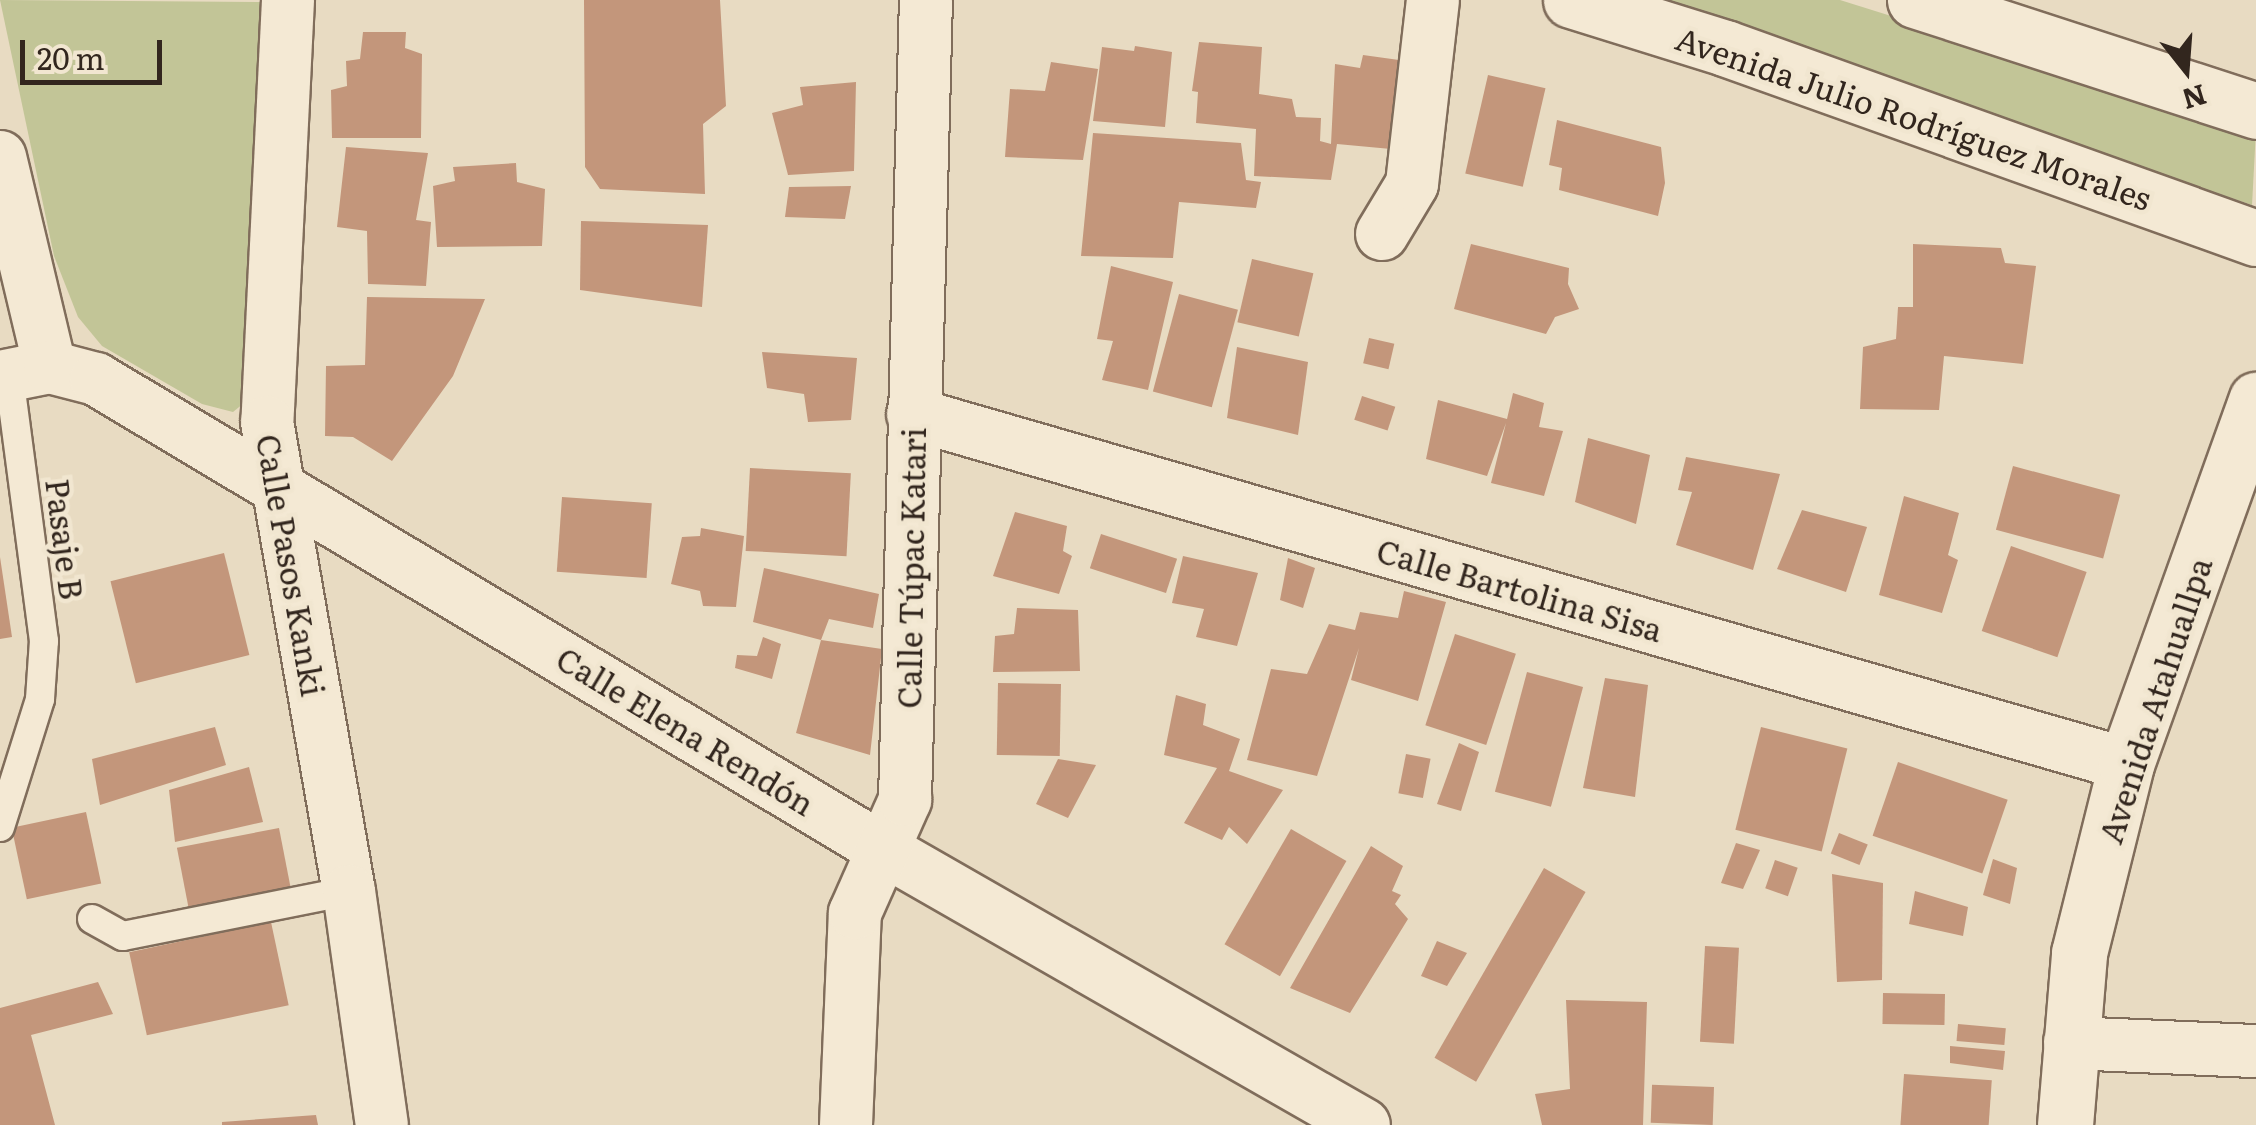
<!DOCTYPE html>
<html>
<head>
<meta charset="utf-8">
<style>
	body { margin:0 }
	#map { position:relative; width:2256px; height:1125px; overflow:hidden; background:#e8dbc2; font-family:Literata,serif }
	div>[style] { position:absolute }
	.green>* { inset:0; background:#c2c597 }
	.building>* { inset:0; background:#c3967b; transform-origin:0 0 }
	.roads { filter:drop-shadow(2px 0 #806d5b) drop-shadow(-2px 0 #806d5b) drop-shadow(0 2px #806d5b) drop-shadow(0 -2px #806d5b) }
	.service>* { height:28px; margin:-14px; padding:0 14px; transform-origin:14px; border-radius:14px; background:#f4e9d4 }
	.minor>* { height:52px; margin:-26px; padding:0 26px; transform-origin:26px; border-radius:26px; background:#f4e9d4 }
	.secondary>* { height:55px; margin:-27.5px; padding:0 27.5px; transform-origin:27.5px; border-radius:27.5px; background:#f4e9d4 }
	span { translate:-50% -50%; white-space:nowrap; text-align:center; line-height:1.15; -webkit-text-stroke:9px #f1e6d0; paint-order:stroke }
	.street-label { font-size:32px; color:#32261e }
	.north { position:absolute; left:2136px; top:20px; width:100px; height:100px; -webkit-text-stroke:8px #f1e6d0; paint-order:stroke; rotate:163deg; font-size:28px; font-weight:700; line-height:40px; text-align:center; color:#32261e }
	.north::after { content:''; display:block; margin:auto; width:35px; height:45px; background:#32261e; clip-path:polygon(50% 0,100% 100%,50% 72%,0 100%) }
	.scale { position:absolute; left:20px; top:40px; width:142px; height:45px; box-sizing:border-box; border:5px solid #32261e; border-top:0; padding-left:12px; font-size:30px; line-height:35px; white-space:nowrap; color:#32261e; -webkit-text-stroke:8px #f1e6d0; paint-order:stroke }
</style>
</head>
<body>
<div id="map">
	<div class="green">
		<i style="clip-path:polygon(0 0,261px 2px,244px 403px,233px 412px,202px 404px,102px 346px,78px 317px,54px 256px)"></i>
		<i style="clip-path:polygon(1634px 0,1840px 0,2256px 130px,2252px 205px)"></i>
	</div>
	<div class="building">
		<i style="clip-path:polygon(584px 0,720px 0,726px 106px,703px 124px,705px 194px,600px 189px,585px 167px)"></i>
		<i style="clip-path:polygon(363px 32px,406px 32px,405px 48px,422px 54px,421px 138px,332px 138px,331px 90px,347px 86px,346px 61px,360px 59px)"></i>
		<i style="clip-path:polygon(1199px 42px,1262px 47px,1259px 94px,1292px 99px,1296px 117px,1321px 118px,1320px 141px,1331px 144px,1335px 64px,1360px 68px,1363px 55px,1399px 60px,1391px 149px,1337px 144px,1331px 180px,1254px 176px,1256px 129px,1196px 123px,1198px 92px,1192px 91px)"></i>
		<i style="clip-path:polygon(1135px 46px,1172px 52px,1165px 127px,1093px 121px,1102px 47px,1134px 51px)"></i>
		<i style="clip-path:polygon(1051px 62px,1098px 69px,1083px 160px,1005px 157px,1010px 89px,1045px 91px)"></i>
		<i style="left:1488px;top:75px;width:59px;height:101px;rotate:13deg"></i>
		<i style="clip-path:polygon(856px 82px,854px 171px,788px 175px,772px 113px,803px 105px,800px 87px)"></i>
		<i style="clip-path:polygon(1557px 120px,1661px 147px,1665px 183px,1658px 216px,1559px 190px,1562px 168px,1549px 165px)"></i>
		<i style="clip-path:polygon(1093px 133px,1241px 143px,1246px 180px,1261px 182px,1256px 208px,1179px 202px,1173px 258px,1081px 256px)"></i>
		<i style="clip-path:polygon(346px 147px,428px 153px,416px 220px,431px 222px,426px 286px,368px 284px,367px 231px,337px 227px)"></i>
		<i style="clip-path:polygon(516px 163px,517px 182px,545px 189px,542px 246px,437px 247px,433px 186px,455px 181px,453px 167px)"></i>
		<i style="clip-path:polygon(851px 186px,845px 219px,785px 217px,789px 187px)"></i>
		<i style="clip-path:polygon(581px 221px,708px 225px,702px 307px,580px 290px)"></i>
		<i style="clip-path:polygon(1471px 244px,1569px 268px,1568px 284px,1579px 309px,1555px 317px,1546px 334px,1454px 309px)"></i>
		<i style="clip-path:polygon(1913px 244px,2001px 248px,2005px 263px,2036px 266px,2023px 364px,1944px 356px,1939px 410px,1860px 409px,1863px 347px,1896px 339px,1898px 307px,1913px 307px)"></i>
		<i style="left:1252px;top:259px;width:63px;height:65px;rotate:13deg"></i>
		<i style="clip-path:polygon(1111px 266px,1173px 282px,1148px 390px,1102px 380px,1113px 341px,1097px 339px)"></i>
		<i style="left:1179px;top:294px;width:61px;height:101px;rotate:15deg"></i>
		<i style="clip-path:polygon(367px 297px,485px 299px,453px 376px,392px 461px,353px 437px,325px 436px,326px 366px,365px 365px)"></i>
		<i style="left:1369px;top:338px;width:26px;height:26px;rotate:13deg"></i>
		<i style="clip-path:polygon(1237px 347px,1308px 362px,1298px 435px,1227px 418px)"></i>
		<i style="clip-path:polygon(762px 352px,857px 358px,851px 420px,808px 422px,804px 394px,767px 388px)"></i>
		<i style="clip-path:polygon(1513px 393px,1544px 403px,1539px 427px,1563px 431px,1544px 496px,1491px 483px,1506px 423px,1487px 476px,1426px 459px,1438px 400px,1507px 419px)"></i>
		<i style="left:1362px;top:396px;width:35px;height:25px;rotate:18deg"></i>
		<i style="clip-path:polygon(1588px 438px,1650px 455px,1636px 524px,1575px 502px)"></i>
		<i style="clip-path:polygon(1686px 457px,1780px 474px,1753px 570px,1676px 545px,1692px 492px,1678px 490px)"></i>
		<i style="left:2013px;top:466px;width:111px;height:66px;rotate:15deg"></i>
		<i style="left:750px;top:468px;width:101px;height:83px;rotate:3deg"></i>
		<i style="clip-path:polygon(1904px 496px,1959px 513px,1948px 555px,1958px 560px,1942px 613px,1879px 595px)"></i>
		<i style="left:562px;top:497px;width:90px;height:75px;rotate:4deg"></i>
		<i style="clip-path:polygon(1802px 510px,1867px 527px,1846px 592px,1777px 569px)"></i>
		<i style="clip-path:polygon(1015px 512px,1067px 526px,1063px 551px,1072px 556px,1059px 594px,993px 576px)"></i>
		<i style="clip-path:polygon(701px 528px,744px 536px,736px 607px,703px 606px,700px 591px,671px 584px,682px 537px,700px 536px)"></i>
		<i style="left:1101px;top:534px;width:80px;height:36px;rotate:18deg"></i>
		<i style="left:2011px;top:546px;width:80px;height:90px;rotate:19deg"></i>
		<i style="left:224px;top:553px;width:105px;height:117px;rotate:76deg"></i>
		<i style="clip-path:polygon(1183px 556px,1258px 573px,1237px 646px,1196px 637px,1204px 609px,1172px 603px)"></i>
		<i style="clip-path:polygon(0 557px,12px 637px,0 639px)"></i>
		<i style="clip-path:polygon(1288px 558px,1315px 568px,1303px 608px,1280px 600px)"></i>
		<i style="clip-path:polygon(764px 568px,879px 594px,873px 628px,829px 619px,821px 640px,882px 649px,870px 755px,796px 733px,821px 640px,753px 622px)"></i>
		<i style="clip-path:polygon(1404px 591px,1446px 602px,1418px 701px,1351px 680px,1359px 648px,1317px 776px,1247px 760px,1271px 669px,1307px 674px,1329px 624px,1355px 630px,1360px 612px,1398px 618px)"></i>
		<i style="clip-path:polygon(1017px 608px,1078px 610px,1080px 671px,993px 672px,995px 636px,1014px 634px)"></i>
		<i style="left:1455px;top:634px;width:64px;height:96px;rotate:18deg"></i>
		<i style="clip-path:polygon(763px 637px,781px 644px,772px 679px,735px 668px,737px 655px,757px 656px)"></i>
		<i style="left:1527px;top:672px;width:58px;height:124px;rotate:15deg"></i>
		<i style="clip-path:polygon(1605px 678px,1648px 685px,1635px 797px,1583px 788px)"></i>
		<i style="left:998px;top:683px;width:63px;height:72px;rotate:1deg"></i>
		<i style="clip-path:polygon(1176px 695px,1206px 704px,1203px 725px,1240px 739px,1229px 771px,1283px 790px,1247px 844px,1229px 827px,1222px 840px,1184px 823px,1217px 768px,1164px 755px)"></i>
		<i style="clip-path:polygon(215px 727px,226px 765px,100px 805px,92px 759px)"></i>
		<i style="left:1761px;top:727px;width:89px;height:106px;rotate:14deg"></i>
		<i style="clip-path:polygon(1459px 743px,1479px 752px,1461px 811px,1437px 804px)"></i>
		<i style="left:1406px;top:754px;width:25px;height:40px;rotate:11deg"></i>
		<i style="clip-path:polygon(1058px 759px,1096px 765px,1068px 818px,1036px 804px)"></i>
		<i style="left:1898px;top:762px;width:116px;height:78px;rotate:19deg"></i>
		<i style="clip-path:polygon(249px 767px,263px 822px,175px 842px,169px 790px)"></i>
		<i style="left:86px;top:812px;width:73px;height:76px;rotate:78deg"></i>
		<i style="left:279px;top:828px;width:62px;height:104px;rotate:79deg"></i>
		<i style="left:1291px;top:829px;width:64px;height:133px;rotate:30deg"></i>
		<i style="left:1839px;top:833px;width:31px;height:22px;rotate:22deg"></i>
		<i style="clip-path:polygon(1736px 843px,1760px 850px,1743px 889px,1721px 883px)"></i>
		<i style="clip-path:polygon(1371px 846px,1403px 866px,1392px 891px,1401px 895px,1395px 904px,1408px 919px,1350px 1013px,1290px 988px)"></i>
		<i style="clip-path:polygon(1993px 859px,2017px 868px,2010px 904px,1983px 895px)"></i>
		<i style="left:1775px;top:860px;width:24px;height:30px;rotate:19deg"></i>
		<i style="left:1544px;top:868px;width:48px;height:219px;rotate:30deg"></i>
		<i style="clip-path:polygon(1832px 874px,1883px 883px,1882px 980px,1837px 982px)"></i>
		<i style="clip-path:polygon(1915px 891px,1968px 907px,1963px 936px,1909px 924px)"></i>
		<i style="left:271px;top:922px;width:85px;height:145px;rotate:78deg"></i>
		<i style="clip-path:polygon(1437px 941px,1467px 953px,1447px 986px,1421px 976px)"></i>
		<i style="left:1705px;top:946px;width:34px;height:96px;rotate:3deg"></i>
		<i style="clip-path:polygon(98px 982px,113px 1014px,31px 1035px,55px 1125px,0 1125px,0 1008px)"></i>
		<i style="left:1883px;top:993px;width:62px;height:31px;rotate:1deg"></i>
		<i style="clip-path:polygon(1566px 1000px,1647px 1002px,1643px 1125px,1542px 1125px,1535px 1094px,1570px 1089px)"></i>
		<i style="left:1958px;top:1024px;width:48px;height:17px;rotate:5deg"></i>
		<i style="clip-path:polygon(1950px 1046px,2005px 1051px,2003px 1070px,1950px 1063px)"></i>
		<i style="left:1904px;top:1074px;width:88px;height:51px;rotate:4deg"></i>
		<i style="left:1714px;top:1087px;width:38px;height:62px;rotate:92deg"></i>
		<i style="clip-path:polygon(316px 1115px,318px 1125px,222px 1125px,222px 1122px)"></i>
	</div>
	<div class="roads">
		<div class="service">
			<i style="left:0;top:827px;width:134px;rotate:-72.6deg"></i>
			<i style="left:40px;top:699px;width:58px;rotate:-86.1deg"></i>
			<i style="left:44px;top:641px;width:268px;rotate:-97.5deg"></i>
			<i style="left:92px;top:919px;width:35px;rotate:29deg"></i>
			<i style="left:123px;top:936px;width:230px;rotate:-11.3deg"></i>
		</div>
		<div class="minor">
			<i style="left:288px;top:0;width:423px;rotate:92.8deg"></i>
			<i style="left:267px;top:422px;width:476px;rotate:80.1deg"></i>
			<i style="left:349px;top:891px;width:236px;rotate:82deg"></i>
			<i style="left:0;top:157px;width:216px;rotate:76.6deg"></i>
			<i style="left:1382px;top:234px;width:58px;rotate:-59deg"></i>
			<i style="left:1412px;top:184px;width:185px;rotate:-83.5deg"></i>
			<i style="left:0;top:377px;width:51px;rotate:-11.3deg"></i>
			<i style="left:50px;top:367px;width:48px;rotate:14.6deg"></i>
			<i style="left:96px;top:379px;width:918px;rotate:30.87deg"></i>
			<i style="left:884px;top:850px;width:553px;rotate:29.81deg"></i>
			<i style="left:913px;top:414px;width:1262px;rotate:16.1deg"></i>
			<i style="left:2070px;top:1043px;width:186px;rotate:2.5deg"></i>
			<i style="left:846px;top:1125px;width:212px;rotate:-87.6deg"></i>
			<i style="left:855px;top:913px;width:124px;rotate:-66.1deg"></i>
			<i style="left:905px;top:800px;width:800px;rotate:-88.5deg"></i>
		</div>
		<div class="secondary">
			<i style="left:1571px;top:0;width:161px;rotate:17.3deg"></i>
			<i style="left:1725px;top:48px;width:564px;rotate:19.69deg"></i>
			<i style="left:1915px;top:0;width:359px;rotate:18deg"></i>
			<i style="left:2065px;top:1125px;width:173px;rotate:-85.3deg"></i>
			<i style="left:2079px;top:953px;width:195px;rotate:-76deg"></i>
			<i style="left:2126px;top:764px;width:387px;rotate:-70.3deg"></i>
		</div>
	</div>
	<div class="street-label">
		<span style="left:1914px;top:117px;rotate:19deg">Avenida Julio Rodríguez Morales</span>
		<span style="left:66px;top:539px;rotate:83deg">Pasaje B</span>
		<span style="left:292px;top:565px;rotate:80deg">Calle Pasos Kanki</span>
		<span style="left:910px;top:568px;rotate:-89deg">Calle Túpac Katari</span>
		<span style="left:1520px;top:589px;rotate:16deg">Calle Bartolina Sisa</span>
		<span style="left:2154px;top:700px;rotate:-72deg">Avenida Atahuallpa</span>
		<span style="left:686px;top:730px;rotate:31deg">Calle Elena Rendón</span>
	</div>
	<div class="north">N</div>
	<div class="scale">20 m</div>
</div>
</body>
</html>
